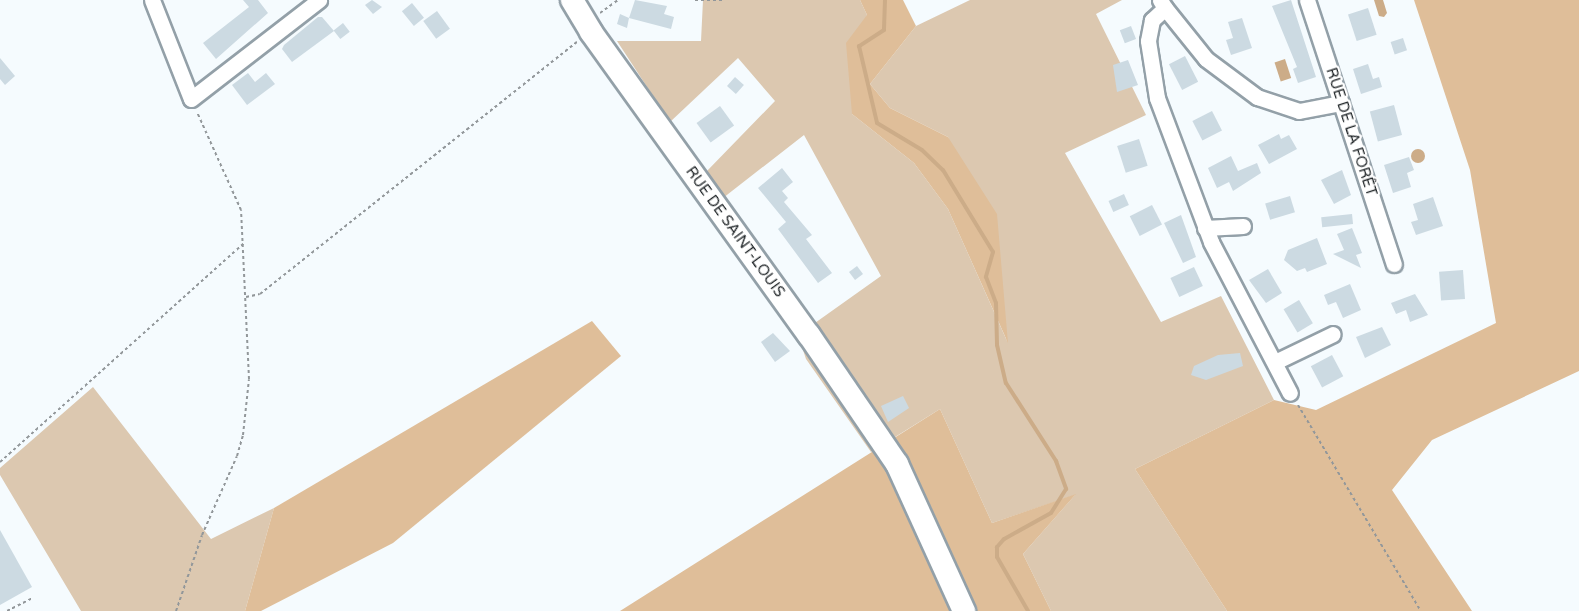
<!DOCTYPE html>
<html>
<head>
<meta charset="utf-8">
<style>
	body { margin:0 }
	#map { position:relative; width:1579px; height:611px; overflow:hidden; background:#f5fbfe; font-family:"Varela Round",sans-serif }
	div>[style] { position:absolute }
	.green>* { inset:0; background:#dcc8b0 }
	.forest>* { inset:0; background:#dfbe99 }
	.water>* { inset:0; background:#ccac88; transform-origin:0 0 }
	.round { border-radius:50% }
	.stream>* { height:4px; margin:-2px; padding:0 2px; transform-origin:2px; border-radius:2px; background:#ccac88 }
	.building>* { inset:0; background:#ccdae2; transform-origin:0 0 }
	.path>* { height:2px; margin-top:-1px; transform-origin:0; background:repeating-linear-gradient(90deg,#92979a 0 3px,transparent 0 6px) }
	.roads { filter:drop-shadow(2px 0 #93a0a8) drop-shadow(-2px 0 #93a0a8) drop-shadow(0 2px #93a0a8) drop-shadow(0 -2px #93a0a8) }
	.street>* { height:15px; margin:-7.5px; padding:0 7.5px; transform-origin:7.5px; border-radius:7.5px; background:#fff }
	.secondary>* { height:22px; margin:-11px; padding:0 11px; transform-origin:11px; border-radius:11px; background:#fff }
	span { translate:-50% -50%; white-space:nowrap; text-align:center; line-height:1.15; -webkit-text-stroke:4.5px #fff; paint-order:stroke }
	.street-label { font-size:15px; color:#1b2023 }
</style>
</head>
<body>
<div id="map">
	<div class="green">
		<i style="clip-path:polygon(703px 0,860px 0,867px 15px,852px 114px,914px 163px,948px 209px,1007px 341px,948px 137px,890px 108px,870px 84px,916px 26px,970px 0,1122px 0,1096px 14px,1146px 115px,1065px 153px,1161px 322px,1221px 296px,1274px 400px,1135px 469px,1227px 611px,1051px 611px,1023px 554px,1075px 495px,992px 523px,940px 409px,871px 452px,806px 359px,798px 335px,881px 276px,804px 135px,723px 198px,706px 172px,775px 101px,738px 58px,670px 122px,617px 41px,701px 41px)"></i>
		<i style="clip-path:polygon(93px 387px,211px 539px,274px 508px,245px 611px,81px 611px,0 475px,0 468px)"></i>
	</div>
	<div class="forest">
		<i style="clip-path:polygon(860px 0,903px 0,916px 26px,870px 84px,890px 108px,948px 137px,997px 214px,1008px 343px,948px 209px,914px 163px,852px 114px,846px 43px,867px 15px)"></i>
		<i style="clip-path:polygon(1414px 0,1579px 0,1579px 371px,1432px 440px,1392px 490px,1472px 611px,1227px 611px,1135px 469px,1274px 400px,1316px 410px,1496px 323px,1470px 170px)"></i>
		<i style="clip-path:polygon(592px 321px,621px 356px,393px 543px,261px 611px,245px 611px,274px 508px)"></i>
		<i style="clip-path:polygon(940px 409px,992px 523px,1076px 494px,1023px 554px,1051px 611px,620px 611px)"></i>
	</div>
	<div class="water">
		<i style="clip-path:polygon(1374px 0,1383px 0,1387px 13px,1384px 17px,1379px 16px)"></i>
		<i style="left:1285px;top:59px;width:20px;height:11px;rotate:72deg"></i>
		<i class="round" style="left:1411px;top:149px;width:14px;height:14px"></i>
	</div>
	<div class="stream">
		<i style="left:885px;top:0;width:30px;rotate:92deg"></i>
		<i style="left:884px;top:30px;width:30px;rotate:147deg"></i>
		<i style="left:859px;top:46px;width:79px;rotate:76.8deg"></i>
		<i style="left:877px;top:123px;width:52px;rotate:31deg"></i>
		<i style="left:922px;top:150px;width:29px;rotate:44deg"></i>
		<i style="left:943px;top:170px;width:96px;rotate:58.6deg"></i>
		<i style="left:993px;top:252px;width:26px;rotate:106deg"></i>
		<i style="left:986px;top:277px;width:28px;rotate:69deg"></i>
		<i style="left:996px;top:303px;width:42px;rotate:88.6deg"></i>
		<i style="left:997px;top:345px;width:39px;rotate:77deg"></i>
		<i style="left:1006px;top:383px;width:93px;rotate:57.3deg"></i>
		<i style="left:1056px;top:461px;width:30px;rotate:70deg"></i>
		<i style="left:1066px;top:489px;width:28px;rotate:122deg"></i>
		<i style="left:1051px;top:513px;width:54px;rotate:151deg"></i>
		<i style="left:1004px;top:539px;width:11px;rotate:131deg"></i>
		<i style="left:997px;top:547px;width:10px;rotate:90deg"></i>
		<i style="left:997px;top:557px;width:62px;rotate:60.1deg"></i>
	</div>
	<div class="building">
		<i style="clip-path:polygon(243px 0,258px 0,268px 13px,216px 59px,203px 43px,249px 7px)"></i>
		<i style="clip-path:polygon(372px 0,382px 7px,373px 14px,365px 5px)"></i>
		<i style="clip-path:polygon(635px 0,667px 6px,664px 14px,674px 17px,671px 29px,629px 18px,627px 28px,617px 24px,620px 14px,629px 18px)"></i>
		<i style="clip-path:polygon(1291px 0,1316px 77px,1298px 83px,1293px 69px,1297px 67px,1272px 6px)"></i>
		<i style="left:412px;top:3px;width:19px;height:13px;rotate:51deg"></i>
		<i style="left:1368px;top:8px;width:28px;height:21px;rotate:72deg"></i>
		<i style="left:437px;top:11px;width:22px;height:17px;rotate:54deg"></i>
		<i style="clip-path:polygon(318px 17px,322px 17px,334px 31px,292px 62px,282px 49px,284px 45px)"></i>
		<i style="clip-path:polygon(1242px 18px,1252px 48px,1231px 55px,1226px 40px,1233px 38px,1228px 22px)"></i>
		<i style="left:343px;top:23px;width:11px;height:12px;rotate:52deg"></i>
		<i style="left:1131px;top:26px;width:14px;height:12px;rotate:69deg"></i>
		<i style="left:1403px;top:38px;width:13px;height:13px;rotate:72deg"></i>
		<i style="left:1185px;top:56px;width:29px;height:18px;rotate:63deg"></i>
		<i style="clip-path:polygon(0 58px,15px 76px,5px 85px,0 79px)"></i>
		<i style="clip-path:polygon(1128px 60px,1138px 85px,1117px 92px,1113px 65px)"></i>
		<i style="clip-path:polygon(1368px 64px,1373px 79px,1379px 77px,1382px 87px,1361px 94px,1353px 69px)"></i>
		<i style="clip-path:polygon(248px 73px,255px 82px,266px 73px,275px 84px,247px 105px,232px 85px)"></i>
		<i style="left:735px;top:77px;width:12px;height:12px;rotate:42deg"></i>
		<i style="left:1394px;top:105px;width:31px;height:25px;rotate:75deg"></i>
		<i style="left:720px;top:106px;width:24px;height:29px;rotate:54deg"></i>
		<i style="left:1212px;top:111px;width:22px;height:22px;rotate:63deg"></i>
		<i style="clip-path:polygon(1279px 134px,1281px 139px,1289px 135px,1297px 149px,1269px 164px,1258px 145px)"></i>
		<i style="left:1139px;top:139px;width:28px;height:23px;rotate:72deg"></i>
		<i style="clip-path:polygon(1231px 156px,1238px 171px,1257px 163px,1261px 173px,1233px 191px,1229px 182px,1217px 188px,1208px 168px)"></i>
		<i style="clip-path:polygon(1409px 157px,1414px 170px,1407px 173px,1411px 187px,1393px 193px,1384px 165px)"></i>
		<i style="clip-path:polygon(782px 168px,793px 182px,782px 191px,788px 198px,784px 202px,812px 235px,806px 239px,832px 273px,818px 283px,778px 229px,786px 222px,758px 188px)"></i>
		<i style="clip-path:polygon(1342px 170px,1351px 195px,1334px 204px,1321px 180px)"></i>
		<i style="left:1124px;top:194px;width:12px;height:17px;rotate:66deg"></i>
		<i style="left:1290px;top:196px;width:17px;height:26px;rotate:73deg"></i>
		<i style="clip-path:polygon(1433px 197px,1443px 226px,1416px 235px,1411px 222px,1418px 220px,1413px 204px)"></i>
		<i style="left:1152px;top:205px;width:22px;height:25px;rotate:63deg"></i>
		<i style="left:1352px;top:214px;width:10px;height:31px;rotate:84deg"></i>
		<i style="clip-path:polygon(1181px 215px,1196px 257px,1183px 263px,1164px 223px)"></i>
		<i style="clip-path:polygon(1352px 228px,1362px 253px,1356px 255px,1361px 268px,1333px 254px,1344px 250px,1337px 234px)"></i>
		<i style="clip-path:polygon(1317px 238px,1327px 264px,1307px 272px,1305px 268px,1297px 271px,1284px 260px,1288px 250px)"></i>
		<i style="left:857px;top:266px;width:10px;height:10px;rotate:53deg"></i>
		<i style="left:1194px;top:267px;width:21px;height:26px;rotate:65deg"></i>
		<i style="clip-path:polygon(1268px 269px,1282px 293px,1266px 303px,1249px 280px)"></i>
		<i style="left:1463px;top:270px;width:29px;height:24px;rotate:86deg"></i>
		<i style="clip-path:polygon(1350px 284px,1361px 310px,1343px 318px,1336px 302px,1328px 305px,1324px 295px)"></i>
		<i style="clip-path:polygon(1415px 294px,1428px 315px,1410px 322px,1406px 310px,1396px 314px,1391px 303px)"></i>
		<i style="left:1299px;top:300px;width:27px;height:18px;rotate:59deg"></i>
		<i style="clip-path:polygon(1382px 327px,1391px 345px,1365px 358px,1356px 337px)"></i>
		<i style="clip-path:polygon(773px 333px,790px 351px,775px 362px,761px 342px)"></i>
		<i style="clip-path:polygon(1240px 353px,1243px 366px,1206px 380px,1191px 375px,1194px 366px,1218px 355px)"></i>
		<i style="left:1332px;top:355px;width:24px;height:24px;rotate:62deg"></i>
		<i style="clip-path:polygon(903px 396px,909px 408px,888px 422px,881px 406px)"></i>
		<i style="clip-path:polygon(0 530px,32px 587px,0 605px)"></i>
	</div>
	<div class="path">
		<i style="left:695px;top:0;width:29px"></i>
		<i style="left:600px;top:13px;width:22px;rotate:-36deg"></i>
		<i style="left:246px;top:297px;width:14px;rotate:-12deg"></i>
		<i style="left:260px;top:294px;width:405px;rotate:-38.5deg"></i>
		<i style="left:1298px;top:405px;width:240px;rotate:59.2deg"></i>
		<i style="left:0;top:462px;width:328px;rotate:-41.9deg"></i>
		<i style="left:7px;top:611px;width:29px;rotate:-27deg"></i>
		<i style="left:176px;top:611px;width:80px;rotate:-71.1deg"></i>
		<i style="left:202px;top:535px;width:86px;rotate:-66.1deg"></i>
		<i style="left:237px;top:456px;width:22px;rotate:-74deg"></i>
		<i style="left:243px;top:435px;width:56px;rotate:-83.9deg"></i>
		<i style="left:249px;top:379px;width:169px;rotate:-92.7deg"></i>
		<i style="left:241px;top:210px;width:107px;rotate:-114.2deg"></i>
	</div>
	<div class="roads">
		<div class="street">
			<i style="left:152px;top:0;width:106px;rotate:68.5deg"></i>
			<i style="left:191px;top:99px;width:162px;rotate:-37.7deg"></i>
			<i style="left:1160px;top:0;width:9px;rotate:58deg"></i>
			<i style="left:1165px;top:8px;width:18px;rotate:137deg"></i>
			<i style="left:1152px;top:20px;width:21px;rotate:101deg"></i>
			<i style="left:1148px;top:41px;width:58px;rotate:81deg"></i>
			<i style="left:1157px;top:98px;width:154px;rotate:69.4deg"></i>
			<i style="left:1211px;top:242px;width:170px;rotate:62.4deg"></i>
			<i style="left:1307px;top:0;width:278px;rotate:71.8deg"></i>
			<i style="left:1165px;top:8px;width:65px;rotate:51.2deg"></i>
			<i style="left:1206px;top:59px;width:64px;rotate:36.7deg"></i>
			<i style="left:1257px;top:97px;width:44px;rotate:18.4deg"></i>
			<i style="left:1299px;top:111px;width:43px;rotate:-10.8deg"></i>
			<i style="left:1205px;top:228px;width:38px;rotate:-3deg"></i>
			<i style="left:1275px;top:362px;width:64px;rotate:-25.8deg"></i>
		</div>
		<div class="secondary">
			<i style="left:572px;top:0;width:37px;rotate:59deg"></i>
			<i style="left:591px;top:32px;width:373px;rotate:54.3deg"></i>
			<i style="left:809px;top:335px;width:156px;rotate:55.7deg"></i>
			<i style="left:897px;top:464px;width:162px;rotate:65.5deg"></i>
		</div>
	</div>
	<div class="street-label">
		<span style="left:1351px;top:132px;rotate:72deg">RUE DE LA FORÊT</span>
		<span style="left:735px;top:232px;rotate:54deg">RUE DE SAINT-LOUIS</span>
	</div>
</div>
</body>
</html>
